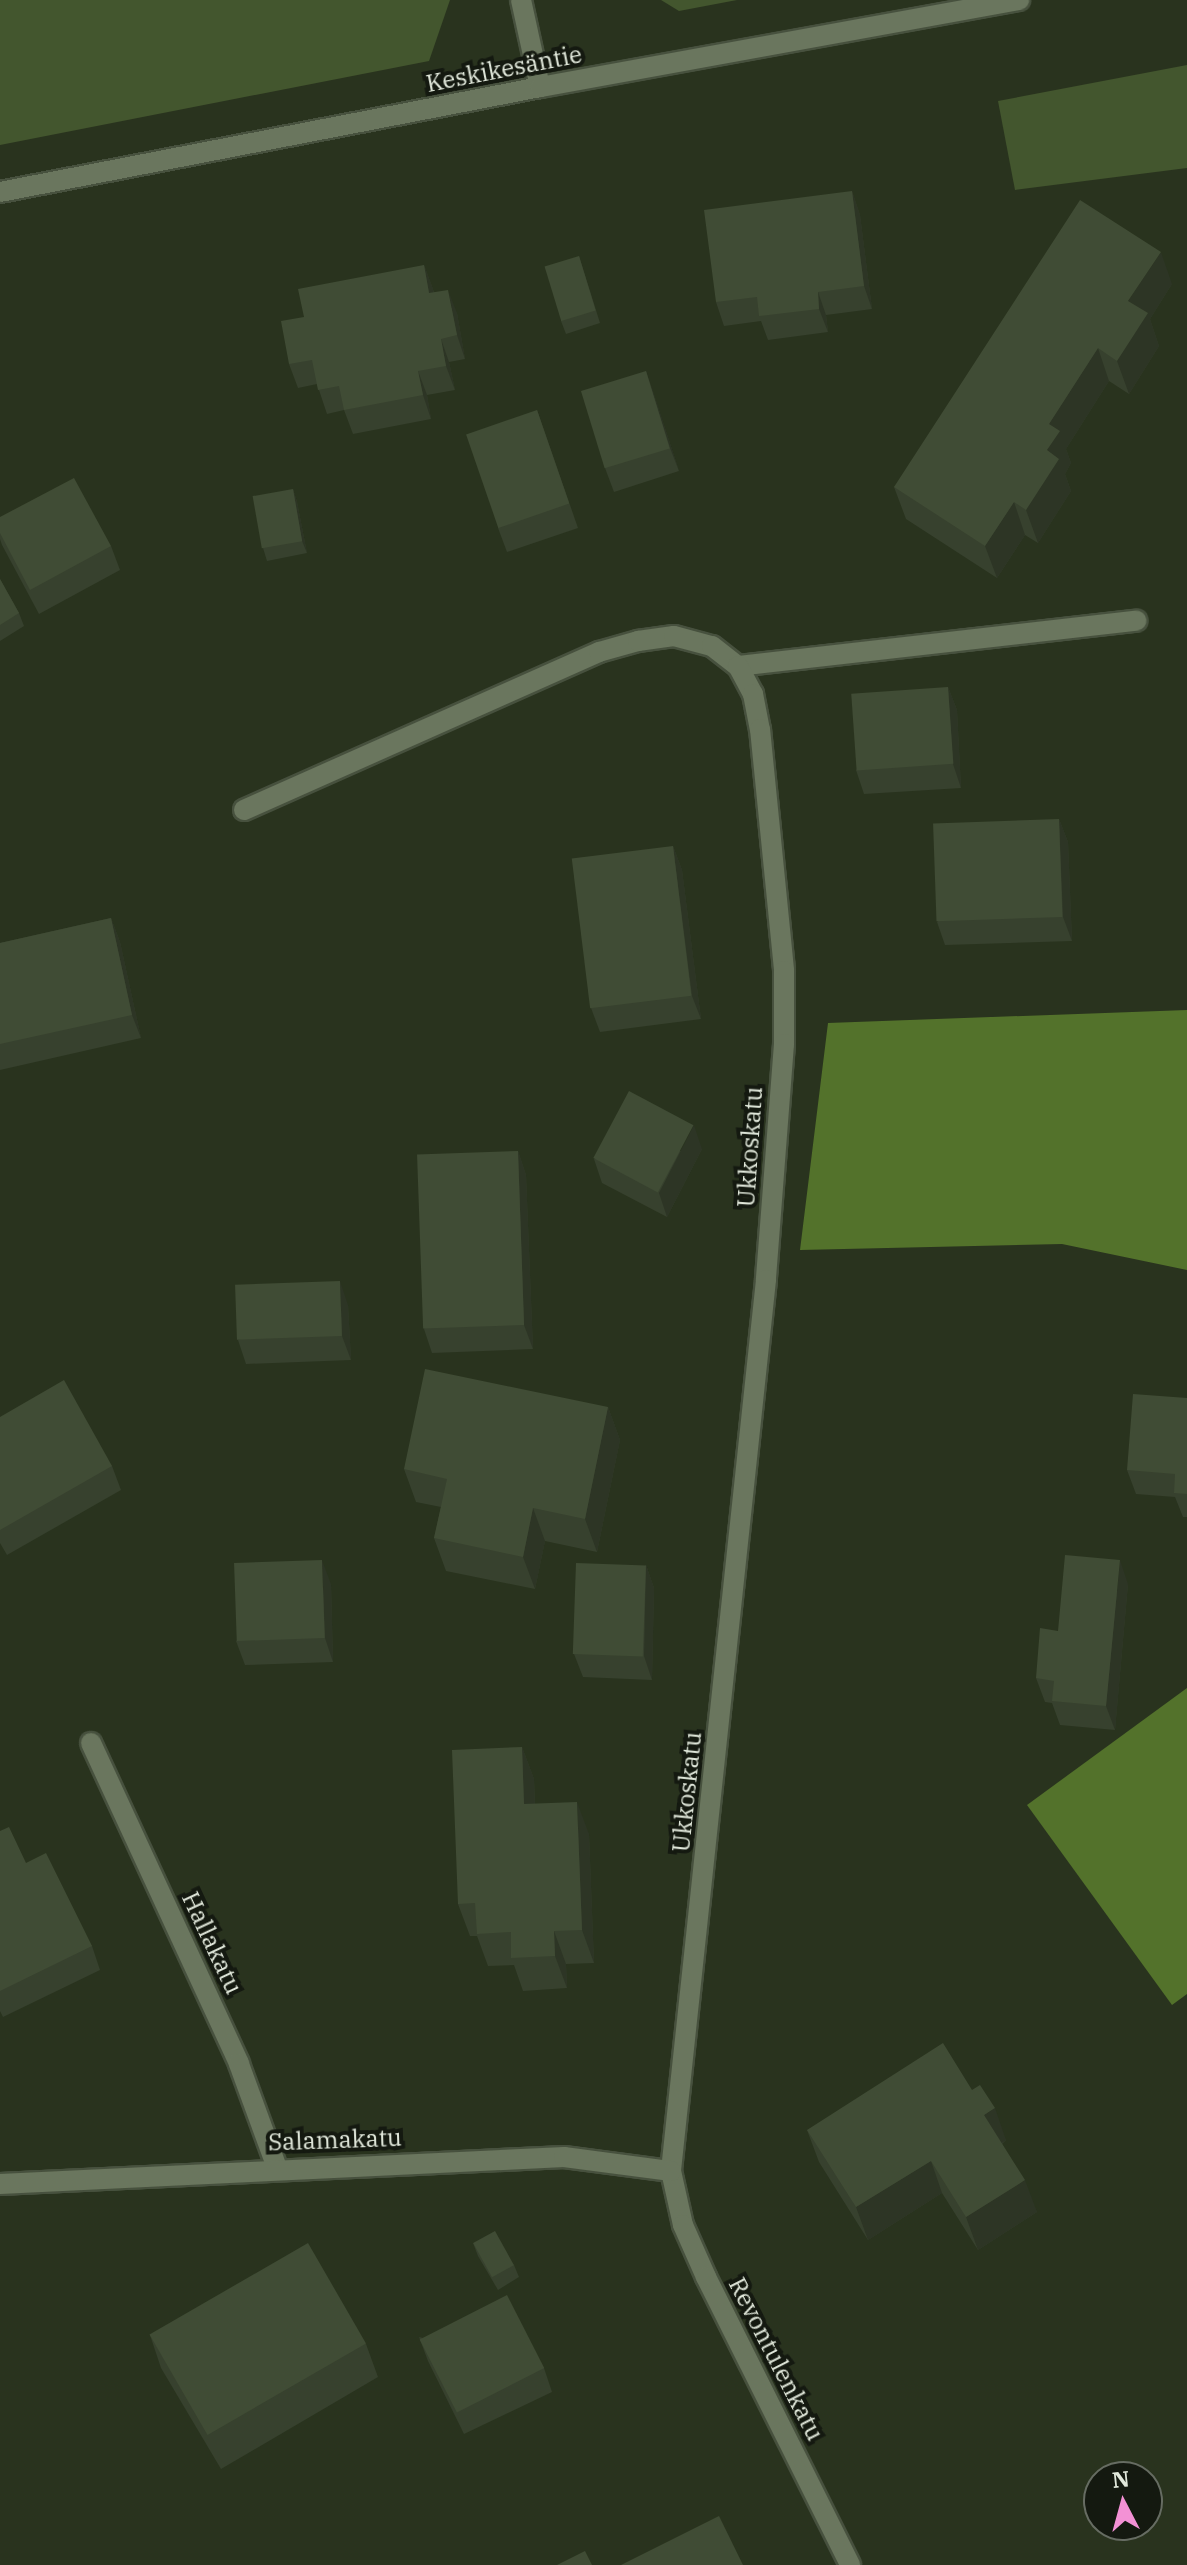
<!DOCTYPE html>
<html>
<head>
<meta charset="utf-8">
<style>
	body { margin:0 }
	#map { position:relative; width:1187px; height:2565px; overflow:hidden; background:#29331e; font-family:"IBM Plex Serif",serif }
	div>[style] { position:absolute }
	.green>* { inset:0; background:#43562e }
	.forest>* { inset:0; background:#53722b }
	.roads { filter:drop-shadow(2px 0 #47513e) drop-shadow(-2px 0 #47513e) drop-shadow(0 2px #47513e) drop-shadow(0 -2px #47513e) }
	.minor>* { height:20px; margin:-10px; padding:0 10px; transform-origin:10px; border-radius:10px; background:#6a765e }
	.wall>* { inset:0; background:#37412e }
	.shaded-wall>* { inset:0; background:#2d3525 }
	.building>* { inset:0; background:#404c35; transform-origin:0 0 }
	span { translate:-50% -50%; white-space:nowrap; text-align:center; line-height:1.15; -webkit-text-stroke:8px #141910; paint-order:stroke }
	.street-label { font-size:24px; color:#e2e9dc }
	.north { position:absolute; left:1083px; top:2461px; width:80px; height:80px; box-sizing:border-box; background:#141910; border:2px solid #666c62; border-radius:50%; rotate:354deg; font-size:22px; font-weight:700; line-height:32px; text-align:center; color:#e2e9dc }
	.north::after { content:''; display:block; margin:auto; width:28px; height:36px; background:#f391d5; clip-path:polygon(50% 0,100% 100%,50% 72%,0 100%) }
</style>
</head>
<body>
<div id="map">
	<div class="green">
		<i style="clip-path:polygon(0 0,450px 0,429px 61px,0 145px)"></i>
		<i style="clip-path:polygon(661px 0,737px 0,679px 11px)"></i>
		<i style="clip-path:polygon(1187px 65px,1187px 168px,1015px 190px,998px 101px)"></i>
	</div>
	<div class="forest">
		<i style="clip-path:polygon(1187px 1010px,1187px 1270px,1062px 1244px,800px 1250px,828px 1023px)"></i>
		<i style="clip-path:polygon(1187px 1688px,1187px 1994px,1172px 2005px,1027px 1805px)"></i>
	</div>
	<div class="roads">
		<div class="minor">
			<i style="left:521px;top:0;width:89px;rotate:77.7deg"></i>
			<i style="left:0;top:192px;width:550px;rotate:-11deg"></i>
			<i style="left:540px;top:87px;width:487px;rotate:-10.3deg"></i>
			<i style="left:738px;top:666px;width:401px;rotate:-6.5deg"></i>
			<i style="left:244px;top:810px;width:389px;rotate:-24deg"></i>
			<i style="left:599px;top:652px;width:41px;rotate:-15.8deg"></i>
			<i style="left:638px;top:641px;width:36px;rotate:-8deg"></i>
			<i style="left:674px;top:636px;width:39px;rotate:15deg"></i>
			<i style="left:712px;top:646px;width:33px;rotate:38deg"></i>
			<i style="left:738px;top:666px;width:32px;rotate:62deg"></i>
			<i style="left:753px;top:694px;width:36px;rotate:79deg"></i>
			<i style="left:760px;top:729px;width:243px;rotate:84.3deg"></i>
			<i style="left:784px;top:971px;width:73px;rotate:90deg"></i>
			<i style="left:784px;top:1044px;width:237px;rotate:94.4deg"></i>
			<i style="left:766px;top:1280px;width:896px;rotate:96.09deg"></i>
			<i style="left:671px;top:2171px;width:55px;rotate:77.5deg"></i>
			<i style="left:683px;top:2225px;width:57px;rotate:66.1deg"></i>
			<i style="left:706px;top:2277px;width:322px;rotate:63.4deg"></i>
			<i style="left:91px;top:1743px;width:353px;rotate:65.2deg"></i>
			<i style="left:239px;top:2064px;width:111px;rotate:69.9deg"></i>
			<i style="left:0;top:2184px;width:565px;rotate:-2.74deg"></i>
			<i style="left:564px;top:2157px;width:108px;rotate:7.5deg"></i>
		</div>
	</div>
	<div class="wall">
		<i style="clip-path:polygon(852px 191px,860px 215px,872px 309px,826px 315px,828px 332px,768px 340px,761px 321px,724px 326px,716px 302px)"></i>
		<i style="clip-path:polygon(579px 256px,600px 323px,566px 334px,561px 321px)"></i>
		<i style="clip-path:polygon(424px 265px,434px 292px,457px 313px,465px 359px,449px 362px,455px 390px,427px 395px,431px 419px,353px 434px,344px 410px,327px 414px,317px 384px,298px 388px,289px 364px,304px 317px)"></i>
		<i style="clip-path:polygon(1172px 284px,1150px 319px,1159px 346px,1129px 394px,1109px 381px,1066px 449px,1071px 463px,1065px 474px,1071px 491px,1038px 543px,1025px 535px,997px 578px,906px 519px,894px 487px)"></i>
		<i style="clip-path:polygon(646px 371px,679px 471px,614px 492px,605px 468px)"></i>
		<i style="clip-path:polygon(537px 410px,578px 528px,507px 552px,498px 528px)"></i>
		<i style="clip-path:polygon(293px 489px,297px 502px,307px 553px,267px 561px,263px 548px)"></i>
		<i style="clip-path:polygon(0 517px,111px 546px,120px 570px,39px 614px,2px 545px,0 539px)"></i>
		<i style="clip-path:polygon(0 579px,19px 613px,24px 626px,0 641px)"></i>
		<i style="clip-path:polygon(948px 687px,957px 710px,961px 788px,864px 794px,856px 770px)"></i>
		<i style="clip-path:polygon(1059px 819px,1068px 842px,1072px 941px,945px 945px,937px 922px)"></i>
		<i style="clip-path:polygon(673px 846px,682px 870px,701px 1019px,600px 1032px,591px 1008px)"></i>
		<i style="clip-path:polygon(111px 918px,120px 942px,141px 1038px,0 1070px,0 943px)"></i>
		<i style="clip-path:polygon(702px 1149px,667px 1217px,602px 1183px,594px 1159px)"></i>
		<i style="clip-path:polygon(518px 1151px,526px 1175px,533px 1349px,432px 1353px,424px 1329px)"></i>
		<i style="clip-path:polygon(348px 1305px,351px 1360px,246px 1364px,238px 1340px)"></i>
		<i style="clip-path:polygon(1187px 1398px,1187px 1517px,1183px 1517px,1175px 1497px,1136px 1494px,1127px 1470px)"></i>
		<i style="clip-path:polygon(608px 1407px,620px 1440px,597px 1552px,545px 1541px,535px 1589px,446px 1571px,434px 1538px,441px 1507px,416px 1502px,404px 1469px)"></i>
		<i style="clip-path:polygon(0 1417px,112px 1466px,121px 1490px,7px 1555px,0 1543px)"></i>
		<i style="clip-path:polygon(646px 1565px,654px 1588px,652px 1680px,583px 1677px,574px 1654px)"></i>
		<i style="clip-path:polygon(331px 1584px,333px 1662px,245px 1665px,236px 1641px)"></i>
		<i style="clip-path:polygon(1128px 1584px,1115px 1730px,1060px 1725px,1052px 1703px,1045px 1702px,1036px 1678px,1058px 1631px)"></i>
		<i style="clip-path:polygon(522px 1747px,534px 1779px,535px 1804px,589px 1834px,594px 1963px,566px 1964px,567px 1988px,523px 1991px,514px 1965px,488px 1966px,477px 1936px,470px 1936px,458px 1904px)"></i>
		<i style="clip-path:polygon(0 1831px,92px 1946px,100px 1970px,3px 2017px,0 2011px)"></i>
		<i style="clip-path:polygon(972px 2090px,1006px 2140px,1002px 2144px,1037px 2212px,978px 2250px,942px 2193px,868px 2240px,819px 2162px,807px 2130px)"></i>
		<i style="clip-path:polygon(473px 2243px,514px 2265px,519px 2277px,498px 2290px,478px 2256px)"></i>
		<i style="clip-path:polygon(150px 2335px,366px 2344px,378px 2377px,221px 2469px,161px 2368px)"></i>
		<i style="clip-path:polygon(419px 2337px,544px 2368px,552px 2392px,464px 2434px,428px 2361px)"></i>
	</div>
	<div class="shaded-wall">
		<i style="clip-path:polygon(852px 191px,860px 215px,872px 309px,864px 286px)"></i>
		<i style="clip-path:polygon(1161px 252px,1172px 284px,1150px 319px,1159px 346px,1129px 394px,1117px 361px,1128px 301px)"></i>
		<i style="clip-path:polygon(424px 265px,433px 289px,438px 316px,429px 293px)"></i>
		<i style="clip-path:polygon(448px 290px,457px 313px,465px 359px,457px 335px)"></i>
		<i style="clip-path:polygon(818px 292px,826px 315px,828px 332px,819px 309px)"></i>
		<i style="clip-path:polygon(441px 339px,449px 362px,455px 390px,446px 366px)"></i>
		<i style="clip-path:polygon(1098px 348px,1109px 381px,1066px 449px,1071px 463px,1065px 474px,1071px 491px,1038px 543px,1026px 510px,1047px 450px,1049px 424px)"></i>
		<i style="clip-path:polygon(418px 371px,427px 395px,431px 419px,423px 395px)"></i>
		<i style="clip-path:polygon(646px 371px,654px 394px,679px 471px,670px 448px)"></i>
		<i style="clip-path:polygon(293px 489px,297px 502px,307px 553px,302px 541px)"></i>
		<i style="clip-path:polygon(1014px 502px,1025px 535px,997px 578px,985px 546px)"></i>
		<i style="clip-path:polygon(948px 687px,957px 710px,961px 788px,953px 764px)"></i>
		<i style="clip-path:polygon(1059px 819px,1068px 842px,1072px 941px,1063px 917px)"></i>
		<i style="clip-path:polygon(673px 846px,682px 870px,701px 1019px,692px 996px)"></i>
		<i style="clip-path:polygon(111px 918px,120px 942px,141px 1038px,132px 1015px)"></i>
		<i style="clip-path:polygon(694px 1125px,702px 1149px,667px 1217px,659px 1193px)"></i>
		<i style="clip-path:polygon(518px 1151px,526px 1175px,533px 1349px,524px 1325px)"></i>
		<i style="clip-path:polygon(340px 1281px,348px 1305px,351px 1360px,342px 1336px)"></i>
		<i style="clip-path:polygon(608px 1407px,620px 1440px,597px 1552px,585px 1519px)"></i>
		<i style="clip-path:polygon(533px 1508px,545px 1541px,535px 1589px,523px 1557px)"></i>
		<i style="clip-path:polygon(322px 1560px,331px 1584px,333px 1662px,325px 1638px)"></i>
		<i style="clip-path:polygon(1120px 1560px,1128px 1584px,1115px 1730px,1106px 1706px)"></i>
		<i style="clip-path:polygon(646px 1565px,654px 1588px,652px 1680px,644px 1656px)"></i>
		<i style="clip-path:polygon(522px 1747px,534px 1779px,536px 1837px,524px 1804px)"></i>
		<i style="clip-path:polygon(577px 1802px,589px 1834px,594px 1963px,582px 1930px)"></i>
		<i style="clip-path:polygon(554px 1931px,566px 1964px,567px 1988px,555px 1956px)"></i>
		<i style="clip-path:polygon(995px 2108px,1006px 2140px,995px 2148px,984px 2115px)"></i>
		<i style="clip-path:polygon(931px 2161px,942px 2193px,868px 2240px,856px 2207px)"></i>
		<i style="clip-path:polygon(1025px 2180px,1037px 2212px,978px 2250px,966px 2217px)"></i>
	</div>
	<div class="building">
		<i style="clip-path:polygon(852px 191px,864px 286px,818px 292px,819px 309px,759px 316px,757px 297px,716px 302px,704px 210px)"></i>
		<i style="clip-path:polygon(1080px 200px,1161px 252px,1128px 301px,1148px 313px,1117px 361px,1098px 348px,1049px 424px,1060px 431px,1047px 450px,1059px 459px,1026px 510px,1014px 502px,985px 546px,894px 487px)"></i>
		<i style="left:579px;top:256px;width:57px;height:36px;rotate:73deg"></i>
		<i style="clip-path:polygon(424px 265px,429px 293px,448px 290px,457px 335px,441px 339px,446px 366px,418px 371px,423px 395px,344px 410px,339px 386px,318px 390px,312px 360px,289px 364px,281px 321px,304px 317px,298px 289px)"></i>
		<i style="left:646px;top:371px;width:81px;height:68px;rotate:73deg"></i>
		<i style="left:537px;top:410px;width:99px;height:75px;rotate:71deg"></i>
		<i style="clip-path:polygon(74px 478px,111px 546px,30px 590px,0 533px,0 517px)"></i>
		<i style="left:293px;top:489px;width:53px;height:41px;rotate:80deg"></i>
		<i style="clip-path:polygon(0 579px,19px 613px,0 625px)"></i>
		<i style="left:948px;top:687px;width:77px;height:97px;rotate:86deg"></i>
		<i style="left:1059px;top:819px;width:98px;height:126px;rotate:88deg"></i>
		<i style="left:673px;top:846px;width:151px;height:102px;rotate:83deg"></i>
		<i style="clip-path:polygon(111px 918px,132px 1015px,0 1044px,0 943px)"></i>
		<i style="left:629px;top:1091px;width:73px;height:76px;rotate:28deg"></i>
		<i style="left:518px;top:1151px;width:174px;height:101px;rotate:88deg"></i>
		<i style="left:340px;top:1281px;width:55px;height:105px;rotate:88deg"></i>
		<i style="clip-path:polygon(425px 1369px,608px 1407px,585px 1519px,533px 1508px,523px 1557px,434px 1538px,447px 1479px,404px 1469px)"></i>
		<i style="clip-path:polygon(64px 1380px,112px 1466px,0 1530px,0 1417px)"></i>
		<i style="clip-path:polygon(1133px 1394px,1187px 1398px,1187px 1494px,1174px 1493px,1175px 1474px,1127px 1470px)"></i>
		<i style="clip-path:polygon(1065px 1555px,1120px 1560px,1106px 1706px,1052px 1701px,1054px 1681px,1036px 1678px,1040px 1628px,1058px 1631px)"></i>
		<i style="left:322px;top:1560px;width:78px;height:88px;rotate:88deg"></i>
		<i style="left:576px;top:1563px;width:70px;height:91px;rotate:2deg"></i>
		<i style="clip-path:polygon(522px 1747px,524px 1804px,577px 1802px,582px 1930px,554px 1931px,555px 1956px,511px 1958px,511px 1932px,477px 1934px,475px 1903px,458px 1904px,452px 1750px)"></i>
		<i style="clip-path:polygon(9px 1827px,26px 1863px,46px 1853px,92px 1946px,0 1991px,0 1831px)"></i>
		<i style="clip-path:polygon(943px 2043px,972px 2090px,980px 2085px,995px 2108px,984px 2115px,1025px 2180px,966px 2217px,931px 2161px,856px 2207px,807px 2130px)"></i>
		<i style="left:495px;top:2231px;width:39px;height:25px;rotate:61deg"></i>
		<i style="left:308px;top:2243px;width:116px;height:183px;rotate:60deg"></i>
		<i style="left:507px;top:2295px;width:82px;height:98px;rotate:63deg"></i>
		<i style="clip-path:polygon(719px 2516px,743px 2565px,621px 2565px)"></i>
		<i style="clip-path:polygon(585px 2551px,592px 2565px,557px 2565px)"></i>
	</div>
	<div class="street-label">
		<span style="left:504px;top:69px;rotate:-11deg">Keskikesäntie</span>
		<span style="left:750px;top:1147px;rotate:-86deg">Ukkoskatu</span>
		<span style="left:687px;top:1792px;rotate:-84deg">Ukkoskatu</span>
		<span style="left:212px;top:1943px;rotate:65deg">Hallakatu</span>
		<span style="left:335px;top:2140px;rotate:-2deg">Salamakatu</span>
		<span style="left:776px;top:2359px;rotate:63deg">Revontulenkatu</span>
	</div>
	<div class="north">N</div>
</div>
</body>
</html>
